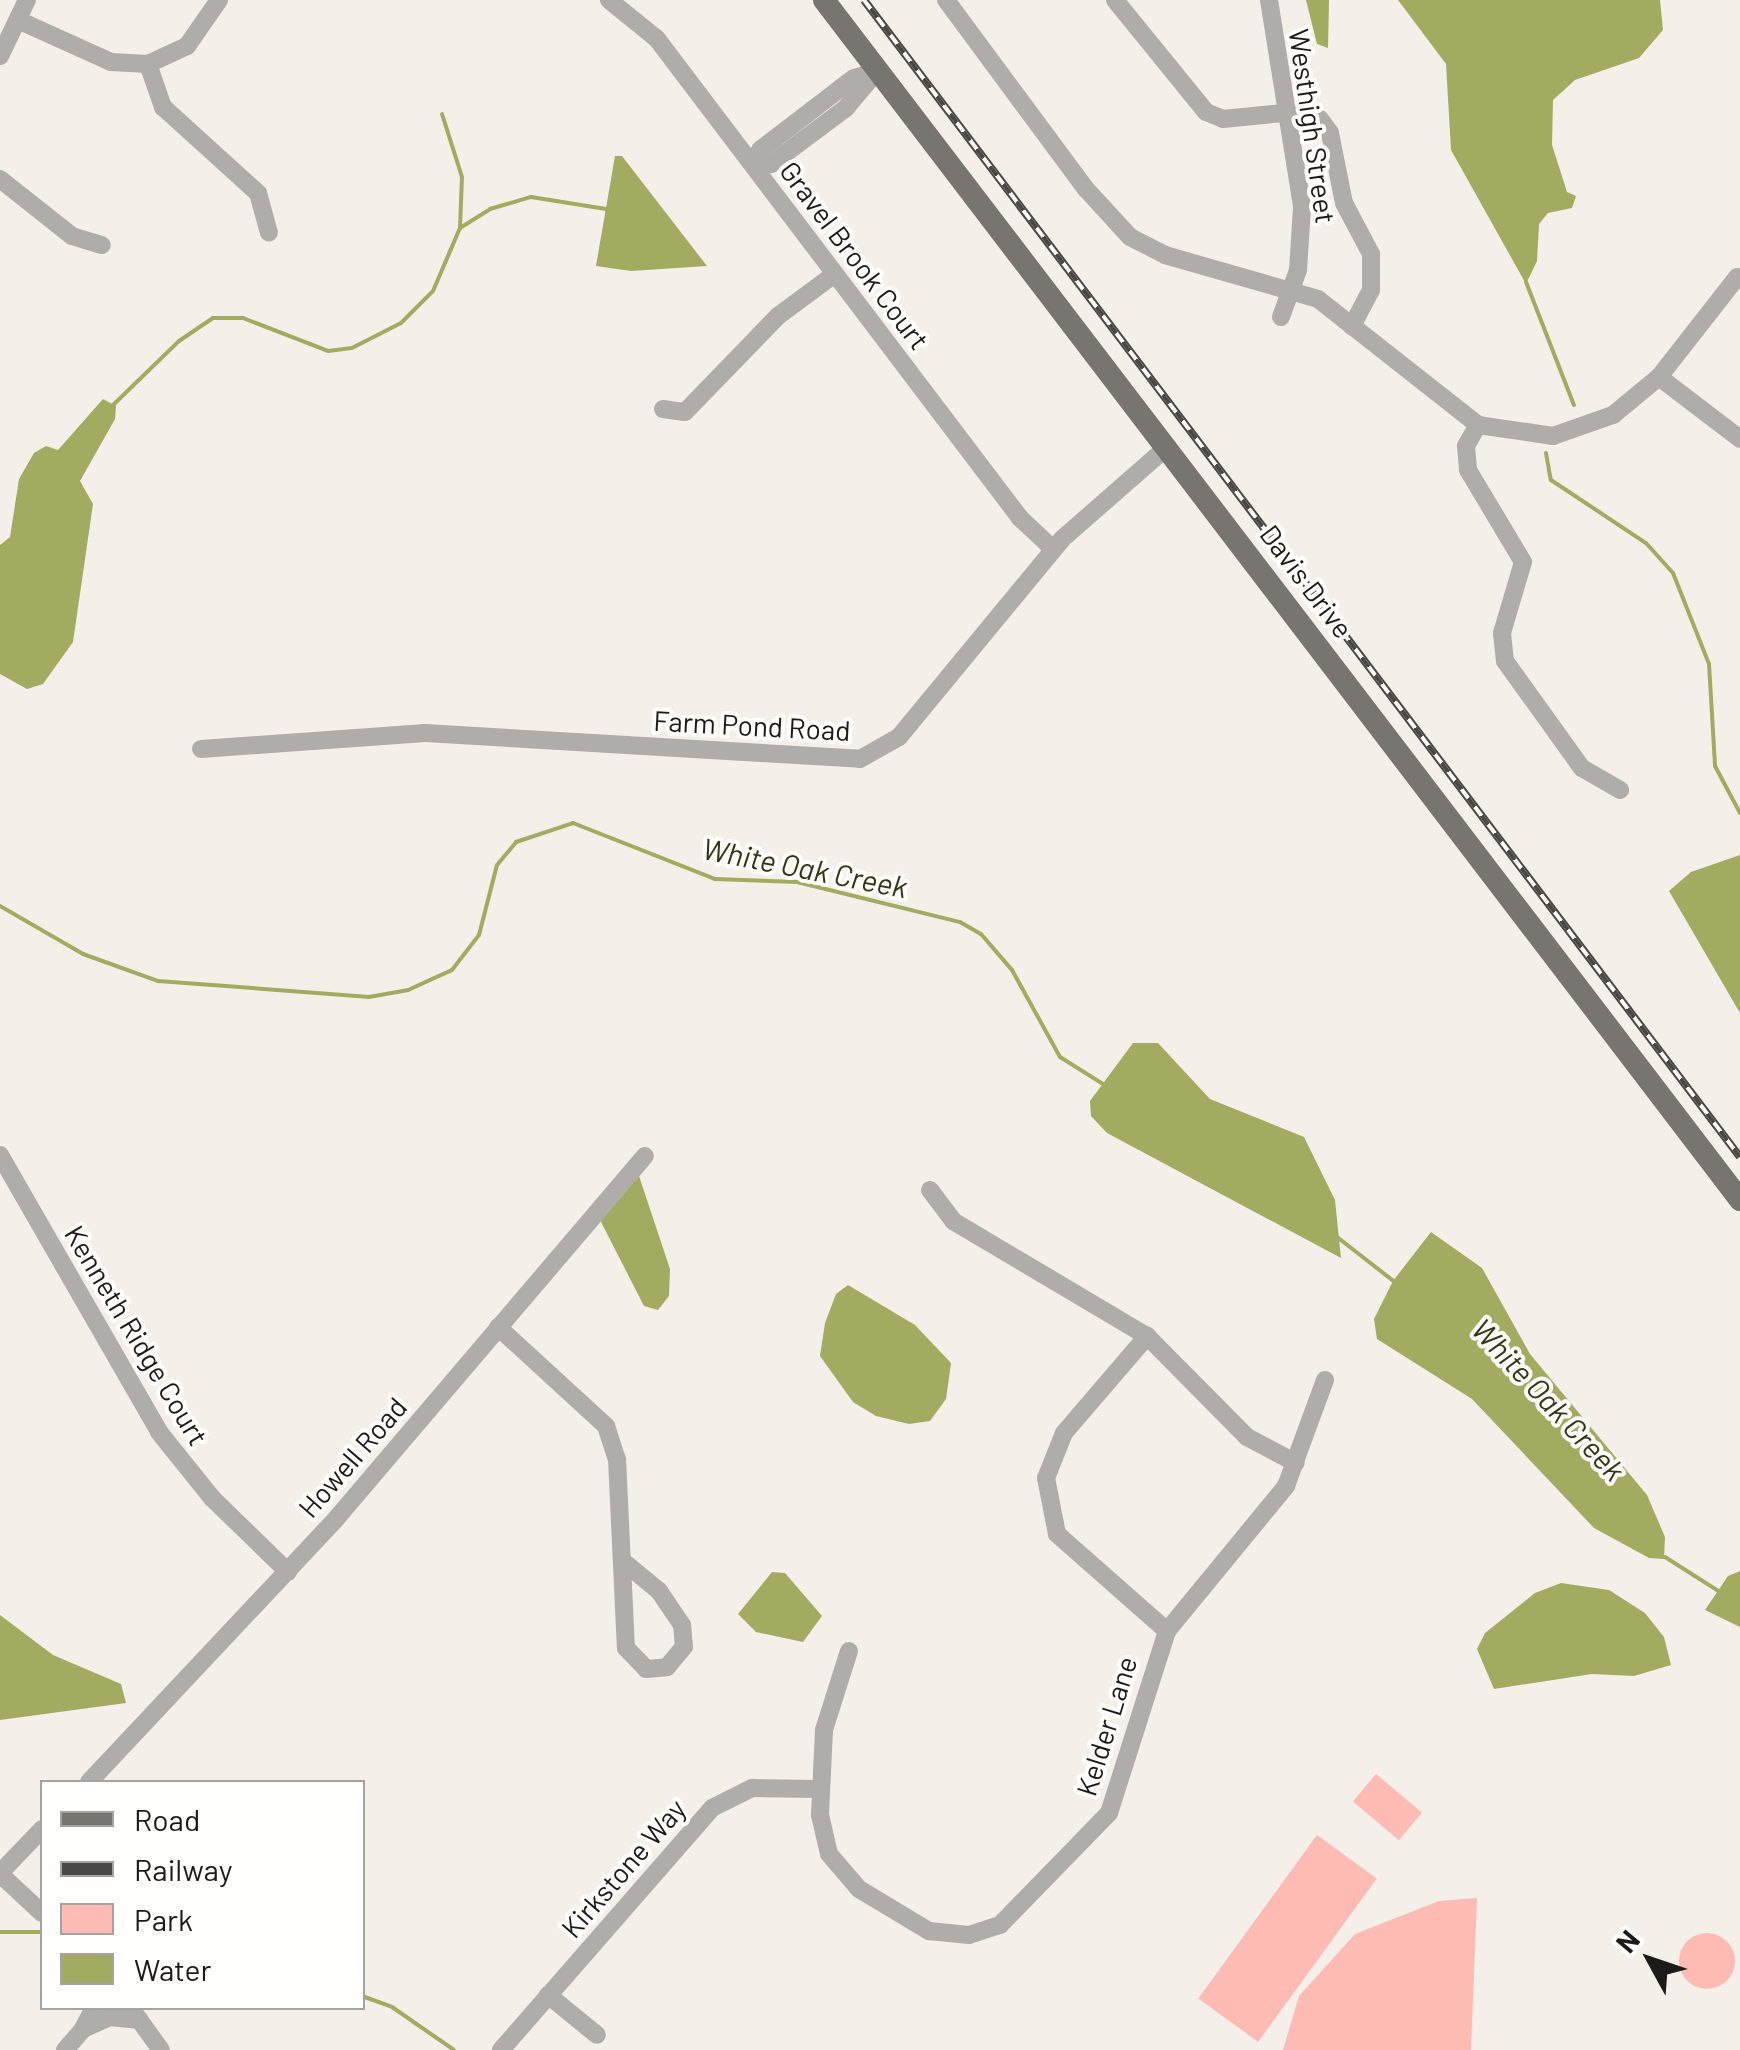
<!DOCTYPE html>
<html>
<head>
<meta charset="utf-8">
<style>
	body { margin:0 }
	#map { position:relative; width:1740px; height:2050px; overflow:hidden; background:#f5efe9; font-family:Barlow,sans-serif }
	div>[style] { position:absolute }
	.green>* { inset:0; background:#febbb3; transform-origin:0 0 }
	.round { border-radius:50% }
	.water>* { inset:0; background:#a3ab60 }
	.stream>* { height:4px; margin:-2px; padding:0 2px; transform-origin:2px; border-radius:2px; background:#a3ab60 }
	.minor>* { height:18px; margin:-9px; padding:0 9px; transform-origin:9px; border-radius:9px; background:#aeadaa }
	.major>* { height:22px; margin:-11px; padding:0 11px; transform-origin:11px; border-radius:11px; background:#76756f }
	.rail>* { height:8px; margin-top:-4px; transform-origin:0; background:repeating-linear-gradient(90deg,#fffefc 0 11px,#4a4744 0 22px); box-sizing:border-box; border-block:2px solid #4a4744 }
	span { translate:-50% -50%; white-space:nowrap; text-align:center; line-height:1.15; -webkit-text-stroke:8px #fffefc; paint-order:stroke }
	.street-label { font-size:28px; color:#1d1b19 }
	.water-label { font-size:30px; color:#333716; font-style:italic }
	.legend { position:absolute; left:40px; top:1780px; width:325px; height:230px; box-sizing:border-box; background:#fffefc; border:2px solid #a5a3a1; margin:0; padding:12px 18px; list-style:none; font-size:30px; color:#1d1b19 }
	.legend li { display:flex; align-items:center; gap:20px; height:50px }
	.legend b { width:50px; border:2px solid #a5a3a1 }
	.north { position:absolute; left:1600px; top:1910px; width:100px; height:100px; -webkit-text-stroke:8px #fffefc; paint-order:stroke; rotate:310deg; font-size:28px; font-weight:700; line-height:40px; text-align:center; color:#1d1b19 }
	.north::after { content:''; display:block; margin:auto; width:35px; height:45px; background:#1d1b19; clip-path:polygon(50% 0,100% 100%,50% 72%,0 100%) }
</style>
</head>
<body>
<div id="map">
	<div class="green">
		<i style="left:1376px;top:1774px;width:60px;height:36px;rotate:40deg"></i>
		<i style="left:1317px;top:1835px;width:74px;height:202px;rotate:36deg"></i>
		<i style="clip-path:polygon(1477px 1898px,1471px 2050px,1283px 2050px,1299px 1996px,1355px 1934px,1439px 1901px)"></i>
		<i class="round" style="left:1679px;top:1933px;width:56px;height:56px"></i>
	</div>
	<div class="water">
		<i style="clip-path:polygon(1306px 0,1329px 0,1328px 48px,1317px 44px)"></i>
		<i style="clip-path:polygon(1398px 0,1660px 0,1663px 30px,1639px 58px,1575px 80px,1553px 100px,1552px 145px,1567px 192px,1576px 196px,1572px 208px,1548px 213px,1539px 224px,1537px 261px,1526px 284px,1451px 150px,1446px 64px)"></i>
		<i style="clip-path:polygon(615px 156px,622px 156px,707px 266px,631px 271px,596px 266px)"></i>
		<i style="clip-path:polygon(103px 399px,116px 406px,115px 419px,80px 481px,93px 504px,73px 642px,43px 684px,27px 689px,0 674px,0 545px,10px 537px,19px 479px,34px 453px,46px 446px,58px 450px)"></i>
		<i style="clip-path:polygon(1740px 855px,1740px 1013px,1669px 891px,1691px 872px)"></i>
		<i style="clip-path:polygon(1133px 1043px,1158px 1043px,1210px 1099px,1304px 1137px,1335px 1200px,1341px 1258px,1107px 1133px,1091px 1116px,1090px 1101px)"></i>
		<i style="clip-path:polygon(639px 1176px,670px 1269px,669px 1296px,658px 1310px,644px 1306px,599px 1218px)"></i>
		<i style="clip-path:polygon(1431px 1232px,1482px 1268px,1530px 1354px,1647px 1495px,1665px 1537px,1664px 1559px,1649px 1558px,1594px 1528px,1472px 1399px,1377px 1339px,1374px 1319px,1393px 1281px)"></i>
		<i style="clip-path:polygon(848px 1285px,915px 1325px,951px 1363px,946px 1399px,930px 1421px,909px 1424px,876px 1416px,853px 1402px,820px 1356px,825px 1323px,836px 1294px)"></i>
		<i style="clip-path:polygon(1740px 1571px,1740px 1627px,1705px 1610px,1728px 1576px)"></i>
		<i style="clip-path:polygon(772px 1572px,785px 1573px,822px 1616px,803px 1642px,756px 1632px,738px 1614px)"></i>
		<i style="clip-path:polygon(1561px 1583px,1609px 1590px,1645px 1613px,1664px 1637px,1671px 1665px,1634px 1676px,1592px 1674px,1494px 1689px,1477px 1649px,1485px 1633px,1535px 1593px)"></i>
		<i style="clip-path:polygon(0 1615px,53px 1655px,121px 1684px,126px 1703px,0 1720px)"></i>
	</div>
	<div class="stream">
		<i style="left:460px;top:228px;width:36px;rotate:-32deg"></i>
		<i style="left:490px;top:209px;width:43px;rotate:-16.3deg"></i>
		<i style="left:531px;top:197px;width:76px;rotate:9.1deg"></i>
		<i style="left:1526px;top:282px;width:132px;rotate:68.7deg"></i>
		<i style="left:110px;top:408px;width:96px;rotate:-44.2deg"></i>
		<i style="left:179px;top:341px;width:41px;rotate:-34.1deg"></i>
		<i style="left:213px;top:318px;width:30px"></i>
		<i style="left:243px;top:318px;width:91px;rotate:21.2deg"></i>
		<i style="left:328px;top:351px;width:24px;rotate:-7deg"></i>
		<i style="left:352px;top:348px;width:55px;rotate:-27deg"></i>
		<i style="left:401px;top:323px;width:45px;rotate:-45deg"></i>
		<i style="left:433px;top:291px;width:69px;rotate:-66.8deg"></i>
		<i style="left:460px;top:228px;width:51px;rotate:-87.8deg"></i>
		<i style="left:462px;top:177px;width:66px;rotate:-107.6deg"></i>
		<i style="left:1546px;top:453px;width:27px;rotate:80deg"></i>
		<i style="left:1551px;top:480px;width:114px;rotate:33.6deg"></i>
		<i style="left:1646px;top:543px;width:40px;rotate:48deg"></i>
		<i style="left:1673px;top:573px;width:98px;rotate:68.4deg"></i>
		<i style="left:1709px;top:664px;width:102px;rotate:86.6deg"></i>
		<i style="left:1715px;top:766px;width:53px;rotate:62deg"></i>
		<i style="left:0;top:906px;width:96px;rotate:30deg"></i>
		<i style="left:83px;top:954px;width:80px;rotate:19.8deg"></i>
		<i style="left:158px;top:981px;width:212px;rotate:4.3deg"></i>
		<i style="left:369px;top:997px;width:40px;rotate:-10deg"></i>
		<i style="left:408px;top:990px;width:48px;rotate:-24.4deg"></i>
		<i style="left:452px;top:970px;width:44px;rotate:-52.4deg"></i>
		<i style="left:479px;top:935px;width:72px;rotate:-75.6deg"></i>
		<i style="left:497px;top:865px;width:30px;rotate:-50deg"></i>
		<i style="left:516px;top:842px;width:60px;rotate:-18.4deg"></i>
		<i style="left:573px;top:823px;width:153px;rotate:21.5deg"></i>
		<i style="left:715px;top:879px;width:82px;rotate:2.1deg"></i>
		<i style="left:797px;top:882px;width:168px;rotate:13.8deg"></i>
		<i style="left:960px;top:922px;width:24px;rotate:30deg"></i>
		<i style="left:981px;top:934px;width:48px;rotate:49.3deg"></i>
		<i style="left:1012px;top:970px;width:99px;rotate:61.1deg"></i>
		<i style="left:1060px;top:1057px;width:51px;rotate:32.1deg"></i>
		<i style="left:1337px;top:1237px;width:75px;rotate:37.9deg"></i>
		<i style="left:1665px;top:1557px;width:65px;rotate:32.5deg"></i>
		<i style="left:0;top:1932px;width:42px"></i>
		<i style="left:362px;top:1996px;width:32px;rotate:20deg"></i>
		<i style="left:392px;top:2007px;width:75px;rotate:34.7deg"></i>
	</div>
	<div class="minor">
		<i style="left:609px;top:0;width:62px;rotate:39.1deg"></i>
		<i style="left:657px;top:39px;width:601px;rotate:52.84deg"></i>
		<i style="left:1020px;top:518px;width:45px;rotate:43.2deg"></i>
		<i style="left:946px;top:0;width:235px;rotate:53.5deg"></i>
		<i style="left:1086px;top:189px;width:65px;rotate:47.5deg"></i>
		<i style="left:1130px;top:237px;width:39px;rotate:27deg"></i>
		<i style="left:1165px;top:255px;width:159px;rotate:16deg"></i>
		<i style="left:1318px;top:299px;width:204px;rotate:38.2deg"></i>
		<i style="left:1478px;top:425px;width:76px;rotate:8.3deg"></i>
		<i style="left:1553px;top:436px;width:64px;rotate:-19.3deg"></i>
		<i style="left:1613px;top:415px;width:60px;rotate:-39.6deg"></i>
		<i style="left:1659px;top:377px;width:127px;rotate:-52deg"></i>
		<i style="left:1115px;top:0;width:144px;rotate:50.9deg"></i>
		<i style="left:1206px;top:112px;width:18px;rotate:22deg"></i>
		<i style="left:1223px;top:119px;width:60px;rotate:-5.7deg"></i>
		<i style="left:1283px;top:113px;width:37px;rotate:9deg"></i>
		<i style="left:1320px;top:119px;width:17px;rotate:54deg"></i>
		<i style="left:1330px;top:133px;width:71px;rotate:78.7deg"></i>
		<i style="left:1344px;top:203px;width:58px;rotate:62.1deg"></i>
		<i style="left:1371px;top:254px;width:36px;rotate:90deg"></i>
		<i style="left:1371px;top:290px;width:41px;rotate:117.8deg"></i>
		<i style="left:1269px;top:0;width:210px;rotate:80.9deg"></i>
		<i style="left:1302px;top:207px;width:63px;rotate:93.6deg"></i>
		<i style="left:1298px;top:270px;width:50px;rotate:109.9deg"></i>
		<i style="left:18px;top:20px;width:102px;rotate:24.3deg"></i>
		<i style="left:111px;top:62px;width:37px;rotate:3deg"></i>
		<i style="left:148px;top:64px;width:43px;rotate:-24.8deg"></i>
		<i style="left:187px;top:46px;width:56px;rotate:-55.2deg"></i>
		<i style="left:0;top:56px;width:62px;rotate:-64.3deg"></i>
		<i style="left:148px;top:64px;width:46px;rotate:70.8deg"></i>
		<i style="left:163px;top:107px;width:128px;rotate:42.2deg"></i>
		<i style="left:258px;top:193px;width:41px;rotate:74.6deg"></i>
		<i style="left:877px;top:71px;width:48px;rotate:130deg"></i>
		<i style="left:846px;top:108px;width:94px;rotate:143.3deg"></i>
		<i style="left:771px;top:164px;width:17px;rotate:173deg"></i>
		<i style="left:754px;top:166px;width:17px;rotate:-69deg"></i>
		<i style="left:760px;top:150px;width:118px;rotate:-37.5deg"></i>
		<i style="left:854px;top:78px;width:24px;rotate:-17deg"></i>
		<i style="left:0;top:179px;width:92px;rotate:38.4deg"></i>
		<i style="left:72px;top:236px;width:31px;rotate:17deg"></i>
		<i style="left:1659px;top:377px;width:102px;rotate:37.4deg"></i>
		<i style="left:663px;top:409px;width:22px;rotate:8deg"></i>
		<i style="left:685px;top:412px;width:134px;rotate:-45.9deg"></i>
		<i style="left:778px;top:316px;width:71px;rotate:-36.4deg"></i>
		<i style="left:1478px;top:425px;width:24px;rotate:120deg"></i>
		<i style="left:1466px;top:446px;width:24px;rotate:85deg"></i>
		<i style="left:1468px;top:470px;width:107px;rotate:59.1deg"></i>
		<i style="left:1523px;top:562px;width:74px;rotate:106.5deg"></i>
		<i style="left:1502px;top:633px;width:28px;rotate:84deg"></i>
		<i style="left:1505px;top:661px;width:132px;rotate:54.3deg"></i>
		<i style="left:1582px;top:768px;width:44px;rotate:30.1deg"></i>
		<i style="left:201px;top:749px;width:225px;rotate:-4.1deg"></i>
		<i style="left:425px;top:733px;width:436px;rotate:3.4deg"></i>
		<i style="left:860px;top:759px;width:45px;rotate:-29.4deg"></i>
		<i style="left:899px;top:737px;width:256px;rotate:-50.5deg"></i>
		<i style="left:1062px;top:539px;width:140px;rotate:-41.2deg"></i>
		<i style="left:0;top:1155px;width:319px;rotate:60.1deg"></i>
		<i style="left:159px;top:1432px;width:85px;rotate:51.2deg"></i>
		<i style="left:212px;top:1498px;width:106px;rotate:44.2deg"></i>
		<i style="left:930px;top:1190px;width:39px;rotate:53deg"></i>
		<i style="left:953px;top:1221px;width:226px;rotate:30.7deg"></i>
		<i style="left:498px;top:1327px;width:147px;rotate:42.5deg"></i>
		<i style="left:606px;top:1426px;width:35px;rotate:72deg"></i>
		<i style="left:617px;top:1459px;width:189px;rotate:87.3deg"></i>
		<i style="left:626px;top:1648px;width:29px;rotate:46deg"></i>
		<i style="left:646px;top:1669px;width:21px;rotate:-5deg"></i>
		<i style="left:667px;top:1667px;width:26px;rotate:-50deg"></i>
		<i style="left:684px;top:1647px;width:22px;rotate:-95deg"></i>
		<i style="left:682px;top:1625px;width:41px;rotate:-124.1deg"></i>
		<i style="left:659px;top:1591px;width:45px;rotate:-140.4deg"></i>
		<i style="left:1167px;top:1631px;width:147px;rotate:-138.6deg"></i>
		<i style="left:1057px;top:1534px;width:57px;rotate:-101.1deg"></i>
		<i style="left:1046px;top:1478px;width:48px;rotate:-68.2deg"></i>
		<i style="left:1064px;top:1433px;width:128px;rotate:-49.4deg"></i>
		<i style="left:1147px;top:1336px;width:142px;rotate:45.3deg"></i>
		<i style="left:1247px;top:1437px;width:55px;rotate:28deg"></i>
		<i style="left:849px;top:1651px;width:83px;rotate:107.6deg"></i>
		<i style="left:824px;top:1730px;width:85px;rotate:92.7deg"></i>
		<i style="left:820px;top:1815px;width:40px;rotate:77deg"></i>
		<i style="left:829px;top:1854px;width:46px;rotate:49.4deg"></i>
		<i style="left:859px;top:1889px;width:82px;rotate:31deg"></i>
		<i style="left:929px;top:1931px;width:40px;rotate:5.7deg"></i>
		<i style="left:969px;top:1935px;width:33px;rotate:-18deg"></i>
		<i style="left:1000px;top:1925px;width:156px;rotate:-45.8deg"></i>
		<i style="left:1109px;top:1813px;width:191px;rotate:-72.3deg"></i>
		<i style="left:1167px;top:1631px;width:188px;rotate:-50.6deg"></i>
		<i style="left:1286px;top:1486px;width:113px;rotate:-69.8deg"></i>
		<i style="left:89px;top:1782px;width:359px;rotate:-46.8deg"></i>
		<i style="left:335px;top:1520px;width:478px;rotate:-49.6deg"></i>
		<i style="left:0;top:1873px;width:61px;rotate:-46.3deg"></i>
		<i style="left:0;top:1874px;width:57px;rotate:42.9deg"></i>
		<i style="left:548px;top:1995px;width:63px;rotate:39.2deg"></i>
		<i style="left:94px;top:2008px;width:24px;rotate:118deg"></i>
		<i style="left:83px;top:2029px;width:30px;rotate:-24deg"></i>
		<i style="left:110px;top:2017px;width:30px;rotate:6deg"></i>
		<i style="left:135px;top:2014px;width:44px;rotate:54.2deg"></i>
		<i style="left:65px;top:2050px;width:28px;rotate:-49deg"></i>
		<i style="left:501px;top:2050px;width:321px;rotate:-48.9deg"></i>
		<i style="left:712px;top:1808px;width:45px;rotate:-26.6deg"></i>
		<i style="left:752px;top:1788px;width:68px;rotate:0.8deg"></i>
	</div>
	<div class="major">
		<i style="left:824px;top:0;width:1510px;rotate:52.64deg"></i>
	</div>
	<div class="rail">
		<i style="left:864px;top:0;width:1451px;rotate:52.87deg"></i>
	</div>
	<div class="street-label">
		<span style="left:1313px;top:126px;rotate:82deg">Westhigh Street</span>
		<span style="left:855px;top:255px;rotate:53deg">Gravel Brook Court</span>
		<span style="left:1307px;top:581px;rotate:53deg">Davis Drive</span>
		<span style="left:752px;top:725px;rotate:3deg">Farm Pond Road</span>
		<span style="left:137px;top:1335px;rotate:59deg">Kenneth Ridge Court</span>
		<span style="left:352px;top:1457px;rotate:-49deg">Howell Road</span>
		<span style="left:1106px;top:1726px;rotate:-73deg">Kelder Lane</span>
		<span style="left:623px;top:1868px;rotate:-49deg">Kirkstone Way</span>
	</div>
	<div class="water-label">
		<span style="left:805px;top:867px;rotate:11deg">White Oak Creek</span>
		<span style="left:1549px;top:1399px;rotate:47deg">White Oak Creek</span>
	</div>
	<ul class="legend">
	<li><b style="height:12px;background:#76756f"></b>Road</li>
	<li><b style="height:12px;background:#4a4744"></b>Railway</li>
	<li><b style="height:28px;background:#febbb3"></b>Park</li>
	<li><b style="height:28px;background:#a3ab60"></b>Water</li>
	</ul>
	<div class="north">N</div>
</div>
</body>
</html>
